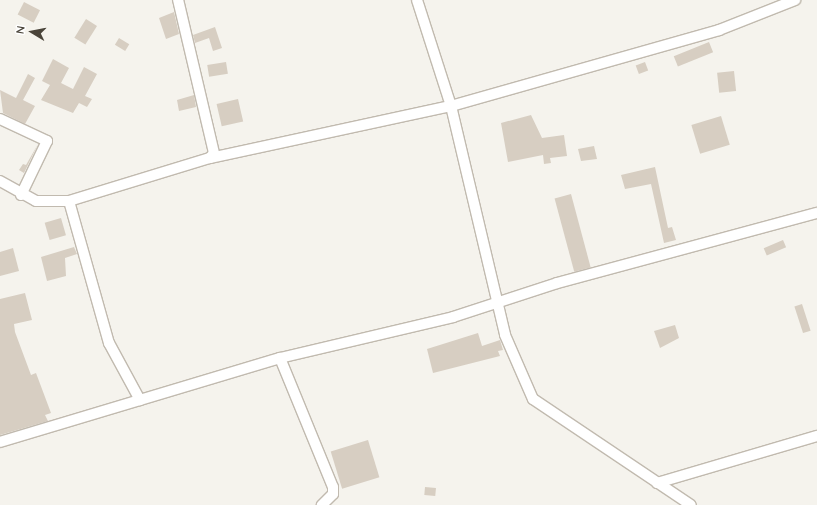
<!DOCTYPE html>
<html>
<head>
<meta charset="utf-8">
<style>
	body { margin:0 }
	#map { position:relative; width:817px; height:505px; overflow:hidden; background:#f5f3ed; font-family:Quicksand,sans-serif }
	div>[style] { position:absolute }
	.building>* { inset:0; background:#d7cec2; transform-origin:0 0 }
	.roads { filter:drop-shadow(1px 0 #c1baaf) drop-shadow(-1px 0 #c1baaf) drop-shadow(0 1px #c1baaf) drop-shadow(0 -1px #c1baaf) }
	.minor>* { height:10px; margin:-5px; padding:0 5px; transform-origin:5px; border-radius:5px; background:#fff }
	span { translate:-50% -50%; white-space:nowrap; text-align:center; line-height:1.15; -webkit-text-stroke:3.5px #fff; paint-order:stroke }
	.north { position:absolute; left:12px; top:12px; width:40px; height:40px; -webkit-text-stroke:3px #fff; paint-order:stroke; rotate:280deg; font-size:11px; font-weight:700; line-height:16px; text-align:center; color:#4a443a }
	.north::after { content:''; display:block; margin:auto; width:14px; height:18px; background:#4a443a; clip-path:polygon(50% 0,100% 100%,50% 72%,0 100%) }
</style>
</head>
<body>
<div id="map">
	<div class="building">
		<i style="left:24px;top:2px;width:18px;height:14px;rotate:27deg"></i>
		<i style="clip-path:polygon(174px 12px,179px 34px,166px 39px,159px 18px)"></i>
		<i style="left:86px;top:19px;width:13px;height:22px;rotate:32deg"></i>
		<i style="clip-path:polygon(215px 27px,222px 48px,213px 51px,209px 38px,195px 43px,193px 35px)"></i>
		<i style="left:119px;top:38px;width:12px;height:8px;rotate:31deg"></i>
		<i style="left:709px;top:42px;width:11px;height:38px;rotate:68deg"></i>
		<i style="clip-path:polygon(53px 59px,69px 68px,61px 83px,73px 89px,84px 67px,97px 74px,85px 96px,92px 99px,87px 107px,79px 103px,73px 113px,41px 100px,50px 85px,42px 81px)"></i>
		<i style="left:226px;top:62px;width:12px;height:19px;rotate:81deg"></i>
		<i style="left:645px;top:62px;width:9px;height:10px;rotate:69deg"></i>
		<i style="left:734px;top:71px;width:20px;height:17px;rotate:84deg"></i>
		<i style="clip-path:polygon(28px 74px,35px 78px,23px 100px,35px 106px,25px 124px,3px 113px,0 90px,16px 98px)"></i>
		<i style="clip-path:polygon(194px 95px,196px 107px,179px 111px,177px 100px)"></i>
		<i style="left:238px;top:99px;width:23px;height:22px;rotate:77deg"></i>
		<i style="clip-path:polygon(531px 115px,542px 138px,564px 135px,567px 156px,550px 158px,551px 163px,544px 164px,543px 155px,508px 162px,501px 123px)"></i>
		<i style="left:721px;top:116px;width:30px;height:31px;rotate:73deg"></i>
		<i style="clip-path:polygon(38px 144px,24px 173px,19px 170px,23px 164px,26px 165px)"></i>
		<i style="clip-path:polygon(594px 146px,597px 159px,581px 161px,578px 149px)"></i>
		<i style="clip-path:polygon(655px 167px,668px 228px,672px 227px,676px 240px,664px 243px,651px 184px,625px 189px,621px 175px)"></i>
		<i style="left:571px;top:194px;width:76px;height:17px;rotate:75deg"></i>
		<i style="left:61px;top:218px;width:18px;height:17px;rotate:74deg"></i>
		<i style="left:783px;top:240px;width:8px;height:21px;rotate:67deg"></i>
		<i style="clip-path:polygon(74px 247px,77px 254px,65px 258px,66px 276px,47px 281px,41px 257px)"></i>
		<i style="clip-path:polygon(13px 248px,19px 271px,0 276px,0 252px)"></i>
		<i style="clip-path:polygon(25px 293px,32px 320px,14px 324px,15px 332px,31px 375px,36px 373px,51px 413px,45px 415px,48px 421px,0 435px,0 299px)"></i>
		<i style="left:802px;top:304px;width:28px;height:8px;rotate:72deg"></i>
		<i style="clip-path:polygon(675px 325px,679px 338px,660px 348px,654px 331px)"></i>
		<i style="clip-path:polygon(478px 333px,482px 346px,500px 340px,503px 350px,498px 351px,500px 356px,433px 373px,427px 349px)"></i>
		<i style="left:368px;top:440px;width:39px;height:39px;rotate:73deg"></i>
		<i style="left:425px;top:487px;width:11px;height:8px;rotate:5deg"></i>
	</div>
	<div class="roads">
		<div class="minor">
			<i style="left:417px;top:0;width:111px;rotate:72.2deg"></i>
			<i style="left:451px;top:106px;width:235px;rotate:76.7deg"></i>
			<i style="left:505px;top:335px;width:70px;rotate:66.4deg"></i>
			<i style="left:533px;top:399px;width:190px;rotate:33.9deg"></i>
			<i style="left:0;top:119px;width:52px;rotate:25.1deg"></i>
			<i style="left:47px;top:141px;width:60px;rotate:115.7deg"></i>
			<i style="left:210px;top:158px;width:247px;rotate:-12.2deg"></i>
			<i style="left:451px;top:106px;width:279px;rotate:-15.8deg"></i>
			<i style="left:719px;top:30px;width:82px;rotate:-21.5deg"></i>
			<i style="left:0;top:181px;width:41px;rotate:29.1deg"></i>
			<i style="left:36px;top:201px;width:33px"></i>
			<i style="left:69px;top:201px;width:147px;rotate:-17deg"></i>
			<i style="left:210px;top:158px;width:6px;rotate:-51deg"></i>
			<i style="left:214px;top:153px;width:157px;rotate:-103.2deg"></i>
			<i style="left:69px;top:201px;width:148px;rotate:74.3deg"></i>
			<i style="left:109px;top:343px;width:65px;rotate:61.5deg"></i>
			<i style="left:280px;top:358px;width:139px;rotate:67.7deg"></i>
			<i style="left:333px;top:487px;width:7px;rotate:90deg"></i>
			<i style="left:333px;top:494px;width:16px;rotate:135deg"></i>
			<i style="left:0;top:442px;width:292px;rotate:-16.7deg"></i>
			<i style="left:280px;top:358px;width:178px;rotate:-13.3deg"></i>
			<i style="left:453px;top:317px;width:109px;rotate:-18.1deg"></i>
			<i style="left:557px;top:283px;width:269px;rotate:-15.1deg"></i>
			<i style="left:657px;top:483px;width:167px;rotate:-16.4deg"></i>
		</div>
	</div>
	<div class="north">N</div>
</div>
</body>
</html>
